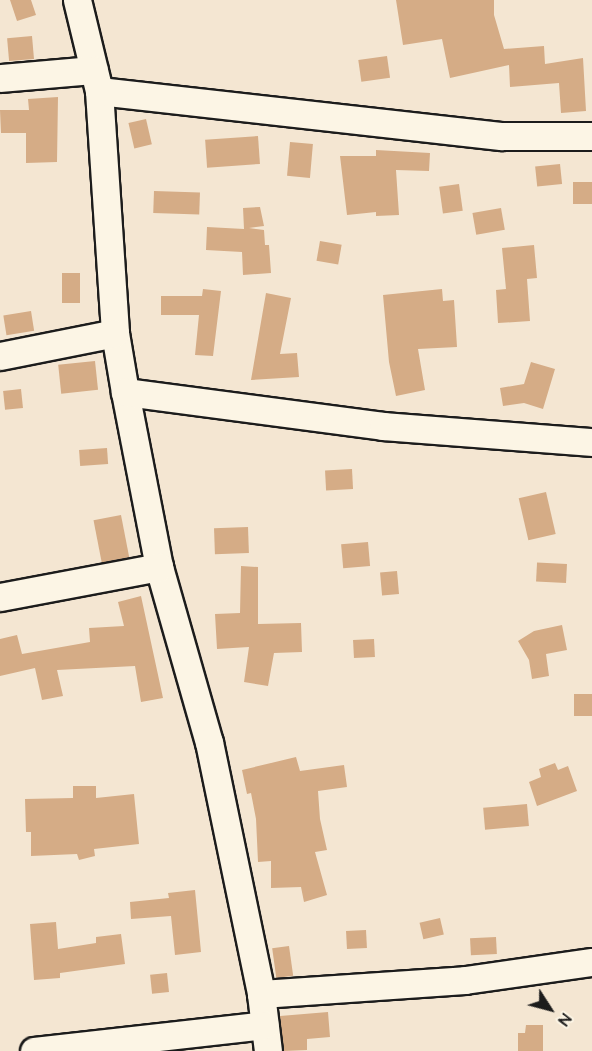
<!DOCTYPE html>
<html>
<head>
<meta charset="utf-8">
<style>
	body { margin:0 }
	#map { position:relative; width:592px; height:1051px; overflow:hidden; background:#f4e6d2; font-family:"Architects Daughter",sans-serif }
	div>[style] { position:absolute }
	.building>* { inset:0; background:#d5ac86; transform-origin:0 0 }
	.roads { filter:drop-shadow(2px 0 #1c1c1c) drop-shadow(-2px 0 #1c1c1c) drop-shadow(0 2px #1c1c1c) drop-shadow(0 -2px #1c1c1c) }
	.minor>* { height:27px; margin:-13.5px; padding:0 13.5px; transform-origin:13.5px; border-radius:13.5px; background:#fcf5e5 }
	span { translate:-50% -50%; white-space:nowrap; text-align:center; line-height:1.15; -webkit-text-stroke:4.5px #fcf5e5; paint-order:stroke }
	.north { position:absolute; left:520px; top:979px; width:60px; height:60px; -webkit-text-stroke:4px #fcf5e5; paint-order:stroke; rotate:126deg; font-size:16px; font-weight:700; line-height:24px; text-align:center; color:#1c1c1c }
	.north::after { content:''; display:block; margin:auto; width:21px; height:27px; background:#1c1c1c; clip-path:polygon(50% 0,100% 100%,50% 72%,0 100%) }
</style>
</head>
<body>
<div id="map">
	<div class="building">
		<i style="clip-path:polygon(10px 0,31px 0,36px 15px,17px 21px)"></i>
		<i style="clip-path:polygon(396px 0,494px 0,494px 15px,504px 49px,544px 46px,545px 64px,583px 58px,586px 111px,561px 113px,559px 83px,510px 87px,509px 65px,450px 78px,442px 39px,403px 45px)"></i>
		<i style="left:32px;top:36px;width:23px;height:25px;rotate:85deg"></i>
		<i style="left:387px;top:56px;width:22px;height:29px;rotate:82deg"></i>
		<i style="clip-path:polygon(58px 97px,57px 162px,26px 163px,26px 133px,1px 133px,0 110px,29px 110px,28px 99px)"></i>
		<i style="left:146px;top:119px;width:26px;height:18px;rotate:77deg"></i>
		<i style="left:258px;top:136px;width:28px;height:53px;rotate:86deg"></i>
		<i style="left:290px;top:142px;width:23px;height:34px;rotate:5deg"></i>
		<i style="clip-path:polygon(376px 150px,430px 153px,429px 171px,396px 170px,399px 215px,376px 216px,376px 212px,347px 215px,340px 156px,376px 156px)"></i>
		<i style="left:560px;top:164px;width:20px;height:25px;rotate:84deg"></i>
		<i style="left:573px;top:182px;width:19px;height:22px"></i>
		<i style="left:459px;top:184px;width:27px;height:20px;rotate:82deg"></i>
		<i style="left:154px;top:191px;width:46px;height:22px;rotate:2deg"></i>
		<i style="clip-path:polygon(260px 207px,264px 226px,249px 228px,264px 230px,265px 245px,269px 245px,271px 273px,243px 275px,242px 252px,206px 250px,207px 227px,244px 229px,243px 208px)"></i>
		<i style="left:501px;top:208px;width:22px;height:29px;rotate:80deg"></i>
		<i style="left:320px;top:241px;width:22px;height:20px;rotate:10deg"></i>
		<i style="clip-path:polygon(534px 245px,537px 278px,527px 279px,530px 321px,498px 323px,496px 290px,506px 289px,502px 248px)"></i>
		<i style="left:62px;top:273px;width:18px;height:30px"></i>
		<i style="clip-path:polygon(203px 289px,221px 291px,213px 356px,195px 355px,199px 315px,161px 315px,161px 296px,202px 296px)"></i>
		<i style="clip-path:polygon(442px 289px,443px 301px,454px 300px,457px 347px,418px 349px,425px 390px,396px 396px,389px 362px,383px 295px)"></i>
		<i style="clip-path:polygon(266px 293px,291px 298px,280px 354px,297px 353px,299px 377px,251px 380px)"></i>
		<i style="left:31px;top:311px;width:20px;height:28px;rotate:81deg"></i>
		<i style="left:95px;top:361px;width:29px;height:37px;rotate:84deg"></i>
		<i style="clip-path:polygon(531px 362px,555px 369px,543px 409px,524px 403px,503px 406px,500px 388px,524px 384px)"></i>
		<i style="left:21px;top:389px;width:19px;height:18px;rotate:84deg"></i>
		<i style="left:107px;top:448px;width:16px;height:28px;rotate:86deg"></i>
		<i style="left:352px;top:469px;width:20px;height:27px;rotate:87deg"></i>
		<i style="left:546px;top:492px;width:43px;height:28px;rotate:77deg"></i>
		<i style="left:121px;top:515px;width:43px;height:28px;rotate:79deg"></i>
		<i style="left:248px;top:527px;width:26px;height:34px;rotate:88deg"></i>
		<i style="left:368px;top:542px;width:24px;height:27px;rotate:85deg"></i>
		<i style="left:567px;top:564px;width:19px;height:30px;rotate:93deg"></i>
		<i style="clip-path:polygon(241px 566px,258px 567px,258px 624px,301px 623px,302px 652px,274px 653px,268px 686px,244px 682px,249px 647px,217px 649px,215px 614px,240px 613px)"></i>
		<i style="left:397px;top:571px;width:23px;height:17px;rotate:85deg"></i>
		<i style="clip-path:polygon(141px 596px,163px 698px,141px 702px,135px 666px,57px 670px,63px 696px,42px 700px,35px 668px,0 676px,0 639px,17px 635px,22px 654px,90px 642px,89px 628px,124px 626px,118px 602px)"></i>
		<i style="clip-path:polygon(562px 625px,567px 650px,546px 654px,549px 676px,532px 679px,529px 660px,518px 641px,534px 631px)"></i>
		<i style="left:374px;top:639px;width:18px;height:21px;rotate:87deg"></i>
		<i style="left:574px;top:694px;width:18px;height:22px"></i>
		<i style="clip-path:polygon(296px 757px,300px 771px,344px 765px,347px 787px,318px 791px,320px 819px,327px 850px,315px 852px,327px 895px,304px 902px,301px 887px,271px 888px,271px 861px,258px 862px,256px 819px,251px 793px,247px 794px,242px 770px)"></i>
		<i style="clip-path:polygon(555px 763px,558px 770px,568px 766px,577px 791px,537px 806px,529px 782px,541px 777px,539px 769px)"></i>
		<i style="clip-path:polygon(73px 786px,96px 786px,96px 798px,134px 794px,139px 844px,94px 849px,95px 856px,79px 860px,77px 854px,31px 856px,31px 832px,26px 832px,25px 799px,73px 798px)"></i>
		<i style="left:527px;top:804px;width:22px;height:44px;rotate:85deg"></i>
		<i style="clip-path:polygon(195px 890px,201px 952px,175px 955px,171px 916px,131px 919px,130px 902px,169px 898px,168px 893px)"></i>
		<i style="left:440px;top:918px;width:17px;height:21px;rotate:77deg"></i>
		<i style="clip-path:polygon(56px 922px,58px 949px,96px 943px,96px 937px,121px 934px,125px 964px,60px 973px,60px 978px,34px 980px,30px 924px)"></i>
		<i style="left:366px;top:930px;width:18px;height:20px;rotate:87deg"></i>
		<i style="left:496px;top:937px;width:17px;height:26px;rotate:87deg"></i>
		<i style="left:289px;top:946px;width:30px;height:17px;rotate:82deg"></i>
		<i style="left:167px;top:973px;width:19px;height:17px;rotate:84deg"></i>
		<i style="clip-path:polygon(328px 1012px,330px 1037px,307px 1039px,307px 1050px,283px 1051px,280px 1016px)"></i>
		<i style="clip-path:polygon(526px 1025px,543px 1025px,543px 1051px,518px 1051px,518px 1033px,525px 1033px)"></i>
	</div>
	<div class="roads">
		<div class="minor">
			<i style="left:77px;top:0;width:94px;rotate:76.4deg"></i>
			<i style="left:99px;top:91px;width:243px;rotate:86.2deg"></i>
			<i style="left:115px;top:333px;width:60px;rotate:80.4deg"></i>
			<i style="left:125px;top:392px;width:178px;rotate:79deg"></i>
			<i style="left:159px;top:567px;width:182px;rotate:74.1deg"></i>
			<i style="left:209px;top:742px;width:257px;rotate:78.3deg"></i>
			<i style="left:261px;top:994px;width:57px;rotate:83deg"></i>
			<i style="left:0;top:78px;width:94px;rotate:-4.9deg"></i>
			<i style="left:99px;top:91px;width:406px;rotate:6.4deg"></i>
			<i style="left:502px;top:136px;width:90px"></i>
			<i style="left:0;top:356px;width:117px;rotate:-11.3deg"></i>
			<i style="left:125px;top:392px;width:260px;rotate:7.5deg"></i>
			<i style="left:383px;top:426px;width:210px;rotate:4.4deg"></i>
			<i style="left:0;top:597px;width:162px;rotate:-10.7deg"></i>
			<i style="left:261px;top:994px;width:204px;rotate:-3.9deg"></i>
			<i style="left:465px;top:980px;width:128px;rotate:-8.1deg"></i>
			<i style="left:34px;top:1051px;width:232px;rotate:-6.4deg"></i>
		</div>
	</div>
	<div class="north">N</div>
</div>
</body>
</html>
